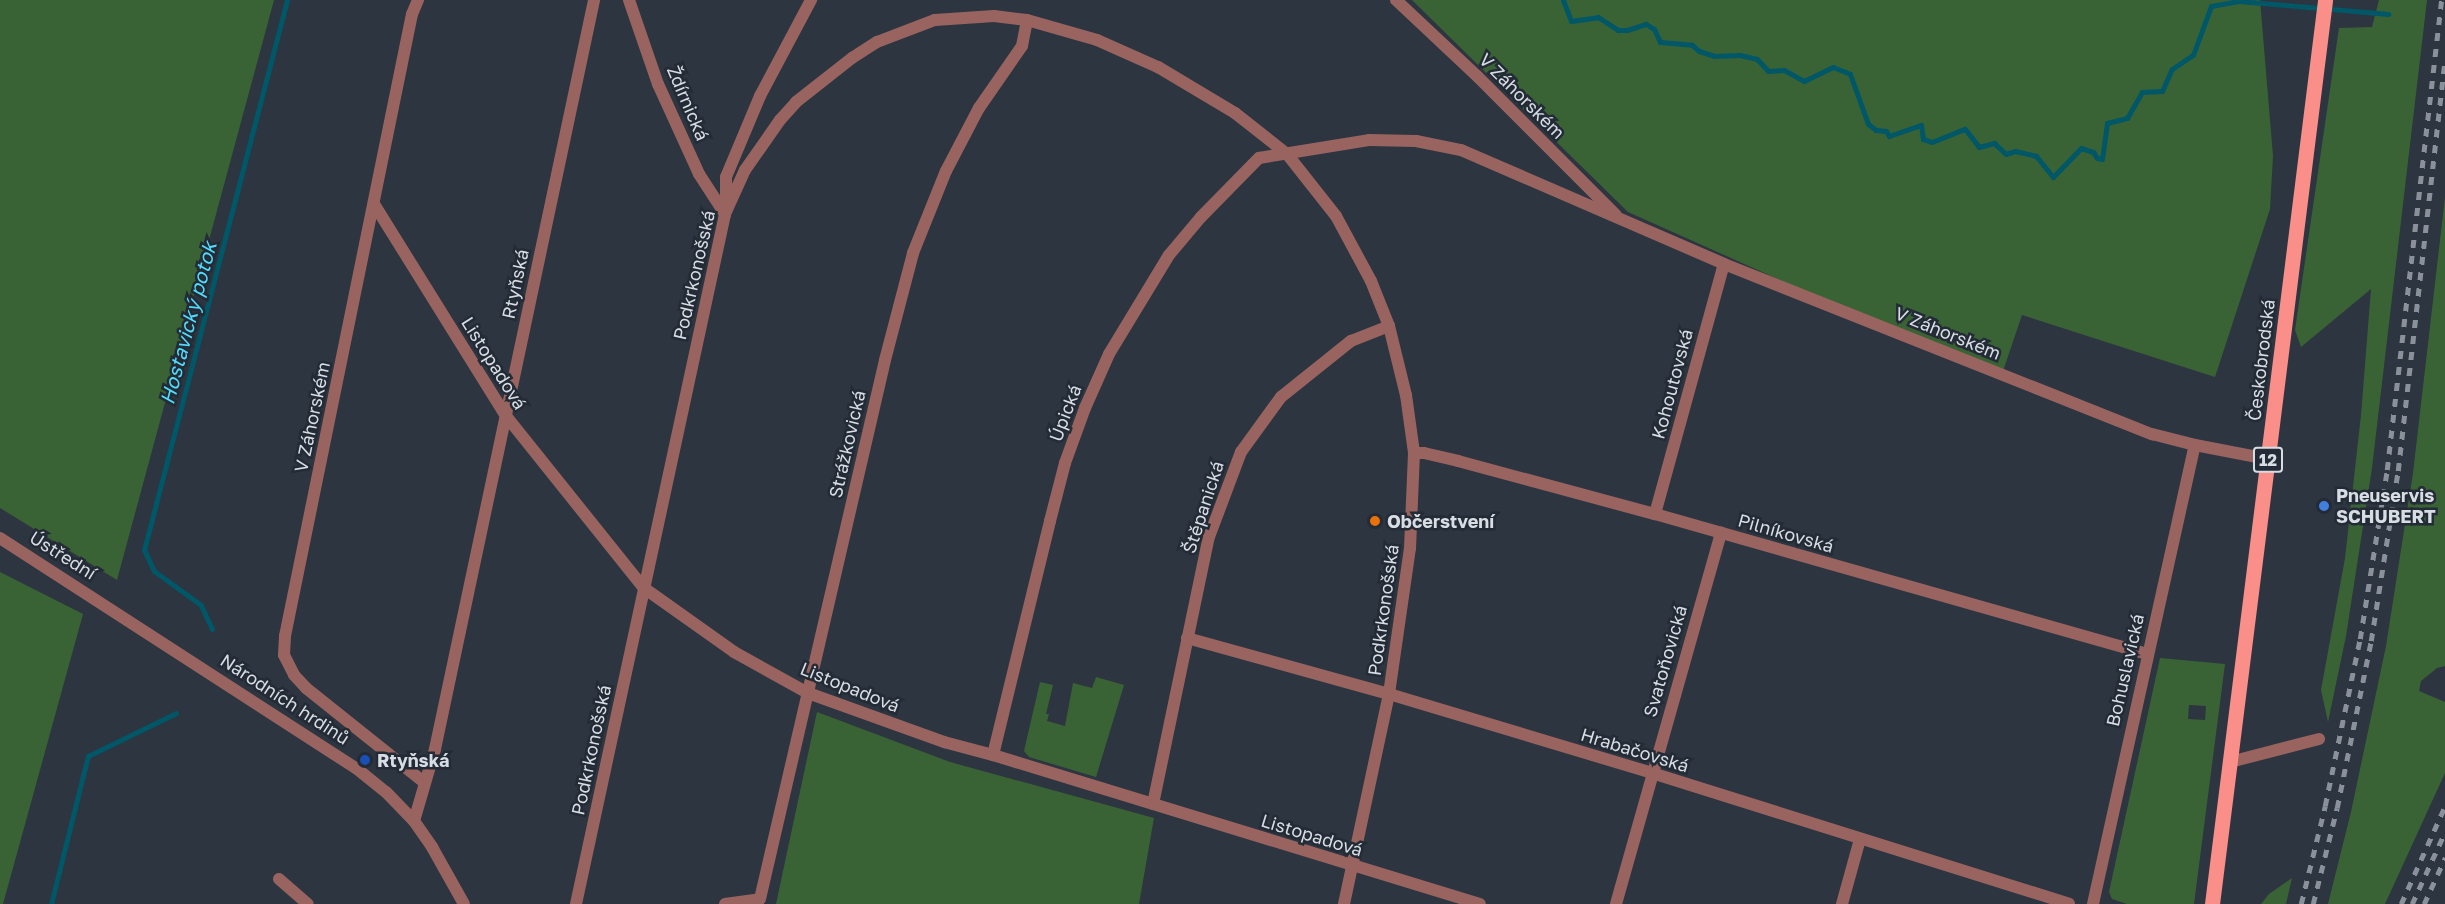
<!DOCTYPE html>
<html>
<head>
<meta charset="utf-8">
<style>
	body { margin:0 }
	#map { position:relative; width:2445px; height:904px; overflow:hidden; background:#2d3540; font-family:"Golos Text",sans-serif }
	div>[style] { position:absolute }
	.green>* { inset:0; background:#3a6335 }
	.stream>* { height:5px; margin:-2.5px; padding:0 2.5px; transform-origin:2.5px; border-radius:2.5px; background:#005767 }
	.minor>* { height:12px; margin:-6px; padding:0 6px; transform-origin:6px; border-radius:6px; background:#996460 }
	.tertiary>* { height:12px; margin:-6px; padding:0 6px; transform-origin:6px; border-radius:6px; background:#996460 }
	.primary>* { height:15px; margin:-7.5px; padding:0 7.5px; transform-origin:7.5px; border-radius:7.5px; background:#fa8f8a }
	.rail>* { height:4.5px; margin-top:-2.25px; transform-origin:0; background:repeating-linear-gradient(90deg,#8a919a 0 8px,transparent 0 16px) }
	.dots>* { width:16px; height:16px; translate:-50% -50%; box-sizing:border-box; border:3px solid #232b36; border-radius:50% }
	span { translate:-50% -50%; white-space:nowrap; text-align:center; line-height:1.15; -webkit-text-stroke:5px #232b36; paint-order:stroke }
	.shield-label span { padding:2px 4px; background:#232b36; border:2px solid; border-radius:4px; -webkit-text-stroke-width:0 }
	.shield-label { font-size:16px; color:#d8dde4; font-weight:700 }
	.street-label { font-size:18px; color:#d8dde4 }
	.poi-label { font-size:18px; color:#d8dde4; font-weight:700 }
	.left { translate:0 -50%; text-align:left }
	.water-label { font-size:20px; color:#51dbfa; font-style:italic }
</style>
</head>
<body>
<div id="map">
	<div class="green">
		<i style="clip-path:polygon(0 0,274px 0,117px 580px,0 508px)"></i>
		<i style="clip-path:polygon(1412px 0,2260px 0,2273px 156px,2270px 209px,2215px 377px,2022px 315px,2003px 371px,1901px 334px,1628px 212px)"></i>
		<i style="clip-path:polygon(2379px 0,2427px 0,2372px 468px,2346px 636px,2328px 722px,2321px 690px,2345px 558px,2361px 415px,2371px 289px,2301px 347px,2295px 330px,2339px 28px,2372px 27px)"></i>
		<i style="clip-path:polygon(2445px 197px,2445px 666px,2437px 668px,2421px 681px,2419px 691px,2445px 702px,2445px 773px,2385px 904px,2328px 904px,2351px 812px,2386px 646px,2413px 473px)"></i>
		<i style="clip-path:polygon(0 572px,83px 614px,3px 904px,0 904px)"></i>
		<i style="clip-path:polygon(evenodd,2160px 658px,2225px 664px,2194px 904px,2127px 904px,2112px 899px,2109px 892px,2160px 658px,2189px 705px,2206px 706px,2205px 720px,2188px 719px,2189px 705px)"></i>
		<i style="clip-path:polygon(1096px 677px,1124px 685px,1096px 777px,1029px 757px,1024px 751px,1040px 682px,1053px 685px,1046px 714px,1049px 714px,1047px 721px,1065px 726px,1073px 683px,1092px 688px)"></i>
		<i style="clip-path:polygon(817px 712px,950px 762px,1154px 818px,1139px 904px,776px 904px)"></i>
		<i style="clip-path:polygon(2292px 878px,2286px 904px,2261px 904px,2269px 894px)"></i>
	</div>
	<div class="stream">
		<i style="left:1563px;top:0;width:22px;rotate:69deg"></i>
		<i style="left:1571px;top:21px;width:27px;rotate:-8deg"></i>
		<i style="left:1598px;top:17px;width:24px;rotate:33deg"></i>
		<i style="left:1618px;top:30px;width:9px"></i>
		<i style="left:1627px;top:30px;width:20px;rotate:-18deg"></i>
		<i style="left:1646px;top:24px;width:9px;rotate:32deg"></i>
		<i style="left:1654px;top:29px;width:14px;rotate:65deg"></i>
		<i style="left:1660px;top:42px;width:32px;rotate:5deg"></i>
		<i style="left:1692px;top:45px;width:9px;rotate:41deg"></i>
		<i style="left:1699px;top:51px;width:16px;rotate:18deg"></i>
		<i style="left:1714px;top:56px;width:26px;rotate:-2deg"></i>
		<i style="left:1740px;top:55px;width:17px;rotate:13deg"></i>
		<i style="left:1757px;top:59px;width:16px;rotate:47deg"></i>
		<i style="left:1768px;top:71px;width:16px;rotate:-4deg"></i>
		<i style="left:1784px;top:70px;width:23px;rotate:29deg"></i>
		<i style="left:1804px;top:81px;width:32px;rotate:-26deg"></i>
		<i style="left:1833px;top:67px;width:18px;rotate:22deg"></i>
		<i style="left:1850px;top:74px;width:53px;rotate:70.2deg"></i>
		<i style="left:1868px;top:124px;width:10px;rotate:37deg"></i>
		<i style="left:1876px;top:130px;width:10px;rotate:6deg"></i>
		<i style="left:1886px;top:131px;width:6px;rotate:59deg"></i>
		<i style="left:1889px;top:136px;width:34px;rotate:-19deg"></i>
		<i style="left:1921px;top:125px;width:14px;rotate:82deg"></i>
		<i style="left:1923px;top:139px;width:9px;rotate:18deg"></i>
		<i style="left:1932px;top:142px;width:35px;rotate:-22deg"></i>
		<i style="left:1965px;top:129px;width:23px;rotate:52deg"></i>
		<i style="left:1979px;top:147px;width:16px;rotate:-15deg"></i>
		<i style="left:1994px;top:143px;width:16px;rotate:43deg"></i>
		<i style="left:2006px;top:154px;width:9px;rotate:-18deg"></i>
		<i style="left:2015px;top:151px;width:22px;rotate:13deg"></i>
		<i style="left:2036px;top:156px;width:27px;rotate:51deg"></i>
		<i style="left:2053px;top:177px;width:40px;rotate:-46deg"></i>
		<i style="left:2081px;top:148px;width:13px;rotate:18deg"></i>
		<i style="left:2093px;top:152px;width:7px;rotate:56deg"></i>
		<i style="left:2097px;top:158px;width:5px;rotate:11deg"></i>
		<i style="left:2102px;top:159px;width:36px;rotate:-82deg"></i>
		<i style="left:2107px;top:123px;width:21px;rotate:-14deg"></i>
		<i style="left:2127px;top:118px;width:30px;rotate:-60deg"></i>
		<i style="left:2142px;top:92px;width:20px;rotate:-3deg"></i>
		<i style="left:2162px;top:91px;width:24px;rotate:-66deg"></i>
		<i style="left:2172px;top:69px;width:25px;rotate:-34deg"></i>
		<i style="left:2193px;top:55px;width:52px;rotate:-69.8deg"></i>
		<i style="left:2211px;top:6px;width:28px;rotate:-10deg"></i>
		<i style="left:2239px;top:1px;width:150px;rotate:5deg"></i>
		<i style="left:212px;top:629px;width:26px;rotate:-115deg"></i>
		<i style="left:201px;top:605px;width:58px;rotate:-144.1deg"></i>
		<i style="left:154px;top:571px;width:23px;rotate:-115deg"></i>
		<i style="left:144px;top:550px;width:568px;rotate:-75.43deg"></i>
		<i style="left:51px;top:904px;width:153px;rotate:-76deg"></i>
		<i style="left:88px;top:756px;width:98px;rotate:-26deg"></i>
	</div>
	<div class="minor">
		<i style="left:418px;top:0;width:15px;rotate:113deg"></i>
		<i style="left:412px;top:14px;width:635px;rotate:101.54deg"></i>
		<i style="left:285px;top:636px;width:19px;rotate:93deg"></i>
		<i style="left:284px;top:655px;width:22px;rotate:63deg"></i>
		<i style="left:294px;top:675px;width:18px;rotate:47deg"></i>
		<i style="left:306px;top:688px;width:152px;rotate:38.6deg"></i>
		<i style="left:629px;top:0;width:89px;rotate:71deg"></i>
		<i style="left:658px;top:84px;width:99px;rotate:65.5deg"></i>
		<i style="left:699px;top:174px;width:48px;rotate:57deg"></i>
		<i style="left:1396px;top:0;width:112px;rotate:43.2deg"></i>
		<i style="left:1478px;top:77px;width:195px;rotate:45deg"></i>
		<i style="left:374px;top:204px;width:250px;rotate:58.1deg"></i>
		<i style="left:506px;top:416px;width:221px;rotate:51.3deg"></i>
		<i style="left:644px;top:588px;width:110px;rotate:35.4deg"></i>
		<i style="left:734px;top:652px;width:85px;rotate:29deg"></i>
		<i style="left:808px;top:693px;width:145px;rotate:19.8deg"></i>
		<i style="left:944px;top:742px;width:51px;rotate:14.9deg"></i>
		<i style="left:993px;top:755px;width:509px;rotate:17.01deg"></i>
		<i style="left:726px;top:207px;width:30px;rotate:-90deg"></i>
		<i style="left:726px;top:177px;width:88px;rotate:-67.2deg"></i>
		<i style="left:760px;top:96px;width:109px;rotate:-62deg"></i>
		<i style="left:1414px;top:453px;width:10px"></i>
		<i style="left:1424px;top:453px;width:35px;rotate:13deg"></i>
		<i style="left:1458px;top:461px;width:204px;rotate:15.1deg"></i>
		<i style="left:1655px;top:514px;width:512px;rotate:15.88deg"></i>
		<i style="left:1655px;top:514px;width:259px;rotate:-74.6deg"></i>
		<i style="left:1187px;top:638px;width:210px;rotate:15.5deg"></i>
		<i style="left:1389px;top:694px;width:275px;rotate:16.7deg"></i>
		<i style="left:1652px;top:773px;width:437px;rotate:17.4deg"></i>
		<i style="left:993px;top:755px;width:241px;rotate:-76.3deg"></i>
		<i style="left:1050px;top:521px;width:60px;rotate:-75.5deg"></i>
		<i style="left:1065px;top:463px;width:59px;rotate:-70deg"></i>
		<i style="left:1085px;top:408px;width:59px;rotate:-66deg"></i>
		<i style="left:1109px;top:354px;width:116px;rotate:-58.8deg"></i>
		<i style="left:1169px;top:255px;width:50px;rotate:-49.9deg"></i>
		<i style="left:1201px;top:217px;width:83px;rotate:-45.5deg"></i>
		<i style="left:1259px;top:158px;width:111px;rotate:-9.3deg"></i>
		<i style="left:1369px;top:140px;width:47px;rotate:1.2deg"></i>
		<i style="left:1416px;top:141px;width:46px;rotate:11.3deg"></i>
		<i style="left:1461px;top:150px;width:287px;rotate:23.4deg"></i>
		<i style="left:1724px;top:264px;width:461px;rotate:21.7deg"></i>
		<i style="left:2152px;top:434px;width:44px;rotate:14.3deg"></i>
		<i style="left:2195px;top:445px;width:74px;rotate:10.9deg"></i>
		<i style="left:2230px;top:762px;width:92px;rotate:-14.5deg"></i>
		<i style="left:1153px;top:804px;width:273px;rotate:-78.2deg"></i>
		<i style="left:1209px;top:537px;width:91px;rotate:-69.4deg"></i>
		<i style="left:1241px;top:452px;width:68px;rotate:-54deg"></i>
		<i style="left:1281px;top:397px;width:90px;rotate:-38.7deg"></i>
		<i style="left:1351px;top:341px;width:41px;rotate:-21.5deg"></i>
		<i style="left:414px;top:821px;width:75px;rotate:-73.7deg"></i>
		<i style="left:435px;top:749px;width:766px;rotate:-78.01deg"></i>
		<i style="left:279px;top:879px;width:38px;rotate:41deg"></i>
		<i style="left:576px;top:904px;width:706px;rotate:-77.81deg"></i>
		<i style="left:725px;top:214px;width:48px;rotate:-65.6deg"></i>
		<i style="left:745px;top:170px;width:61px;rotate:-55deg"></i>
		<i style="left:780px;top:120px;width:24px;rotate:-48deg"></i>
		<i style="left:796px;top:102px;width:71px;rotate:-38.2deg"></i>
		<i style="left:852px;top:58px;width:30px;rotate:-33deg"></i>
		<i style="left:877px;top:42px;width:62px;rotate:-20.8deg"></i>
		<i style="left:935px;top:20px;width:59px;rotate:-3.9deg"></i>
		<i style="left:994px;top:16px;width:33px;rotate:7deg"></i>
		<i style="left:1027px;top:20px;width:73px;rotate:15.9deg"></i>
		<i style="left:1097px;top:40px;width:67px;rotate:23.9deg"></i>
		<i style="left:1158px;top:67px;width:90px;rotate:30.9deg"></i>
		<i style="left:1235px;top:113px;width:66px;rotate:38.3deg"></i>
		<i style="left:1287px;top:154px;width:79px;rotate:51.7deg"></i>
		<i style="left:1336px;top:216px;width:74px;rotate:61.7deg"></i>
		<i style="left:1371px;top:281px;width:48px;rotate:68.2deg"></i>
		<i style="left:1389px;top:326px;width:71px;rotate:76.2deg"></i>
		<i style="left:1406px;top:395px;width:59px;rotate:82.1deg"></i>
		<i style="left:1414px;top:453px;width:95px;rotate:92.4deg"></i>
		<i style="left:1410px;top:548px;width:148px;rotate:98.2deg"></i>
		<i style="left:1389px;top:694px;width:215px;rotate:102.1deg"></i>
		<i style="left:725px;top:904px;width:35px;rotate:-8deg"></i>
		<i style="left:760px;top:899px;width:553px;rotate:-76.94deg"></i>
		<i style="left:885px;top:360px;width:111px;rotate:-75.3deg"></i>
		<i style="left:913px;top:253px;width:88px;rotate:-68.1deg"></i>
		<i style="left:946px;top:171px;width:71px;rotate:-62.4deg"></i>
		<i style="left:979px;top:108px;width:75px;rotate:-55.3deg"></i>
		<i style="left:1022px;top:46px;width:26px;rotate:-79deg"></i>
		<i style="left:1616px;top:904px;width:386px;rotate:-74.2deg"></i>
		<i style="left:1842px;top:904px;width:67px;rotate:-74.5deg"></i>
		<i style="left:2093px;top:904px;width:470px;rotate:-77.5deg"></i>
	</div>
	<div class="tertiary">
		<i style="left:0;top:538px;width:424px;rotate:32.9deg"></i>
		<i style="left:356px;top:768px;width:38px;rotate:39deg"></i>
		<i style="left:386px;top:792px;width:40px;rotate:46deg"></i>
		<i style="left:414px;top:821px;width:32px;rotate:55deg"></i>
		<i style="left:432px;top:847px;width:65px;rotate:60.7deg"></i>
	</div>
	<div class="primary">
		<i style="left:2212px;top:904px;width:911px;rotate:-82.87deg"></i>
	</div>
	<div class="rail">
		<i style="left:2301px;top:904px;width:101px;rotate:-76.2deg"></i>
		<i style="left:2325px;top:806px;width:171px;rotate:-78.2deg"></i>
		<i style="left:2360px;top:639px;width:171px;rotate:-80.9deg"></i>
		<i style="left:2387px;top:470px;width:473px;rotate:-83.4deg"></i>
		<i style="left:2313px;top:904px;width:99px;rotate:-76deg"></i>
		<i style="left:2337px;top:808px;width:170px;rotate:-78.5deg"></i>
		<i style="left:2371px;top:641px;width:172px;rotate:-81deg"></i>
		<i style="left:2398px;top:471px;width:413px;rotate:-83.5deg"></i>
		<i style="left:2401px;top:904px;width:107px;rotate:-65.8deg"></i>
		<i style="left:2412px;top:904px;width:79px;rotate:-65.4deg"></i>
		<i style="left:2424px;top:904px;width:51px;rotate:-65.5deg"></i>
	</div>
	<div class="dots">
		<i style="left:2324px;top:506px;background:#3f7fe0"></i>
		<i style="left:1375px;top:521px;background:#e8710a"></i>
		<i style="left:365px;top:760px;background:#1a4fb4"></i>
	</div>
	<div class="shield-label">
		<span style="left:2268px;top:460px">12</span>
	</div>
	<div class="street-label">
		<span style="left:1522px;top:96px;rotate:45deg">V Záhorském</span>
		<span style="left:688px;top:103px;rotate:67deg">Ždírnická</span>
		<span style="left:694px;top:275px;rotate:-77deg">Podkrkonošská</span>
		<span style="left:515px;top:284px;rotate:-78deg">Rtyňská</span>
		<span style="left:1948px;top:333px;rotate:22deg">V Záhorském</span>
		<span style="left:2261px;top:360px;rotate:-83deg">Českobrodská</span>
		<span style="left:494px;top:363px;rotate:58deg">Listopadová</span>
		<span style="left:1672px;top:384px;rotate:-75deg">Kohoutovská</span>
		<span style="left:1065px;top:413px;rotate:-69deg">Úpická</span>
		<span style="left:312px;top:417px;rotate:-78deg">V Záhorském</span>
		<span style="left:847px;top:444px;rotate:-77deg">Strážkovická</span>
		<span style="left:1203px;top:507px;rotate:-72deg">Štěpanická</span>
		<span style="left:1786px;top:533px;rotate:16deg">Pilníkovská</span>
		<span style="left:63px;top:555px;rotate:32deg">Ústřední</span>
		<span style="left:1383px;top:610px;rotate:-82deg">Podkrkonošská</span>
		<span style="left:1665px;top:661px;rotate:-74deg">Svatoňovická</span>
		<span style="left:2125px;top:670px;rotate:-77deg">Bohuslavická</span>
		<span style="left:850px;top:687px;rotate:22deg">Listopadová</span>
		<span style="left:285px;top:699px;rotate:33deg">Národních hrdinů</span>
		<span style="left:591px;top:750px;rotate:-78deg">Podkrkonošská</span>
		<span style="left:1635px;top:750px;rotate:17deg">Hrabačovská</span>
		<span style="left:1312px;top:835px;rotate:17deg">Listopadová</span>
	</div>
	<div class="poi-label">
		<span class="left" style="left:2336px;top:506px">Pneuservis<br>SCHUBERT</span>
		<span class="left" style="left:1387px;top:521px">Občerstvení</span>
		<span class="left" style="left:377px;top:760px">Rtyňská</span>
	</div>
	<div class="water-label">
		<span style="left:188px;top:323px;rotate:-75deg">Hostavický potok</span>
	</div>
</div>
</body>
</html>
